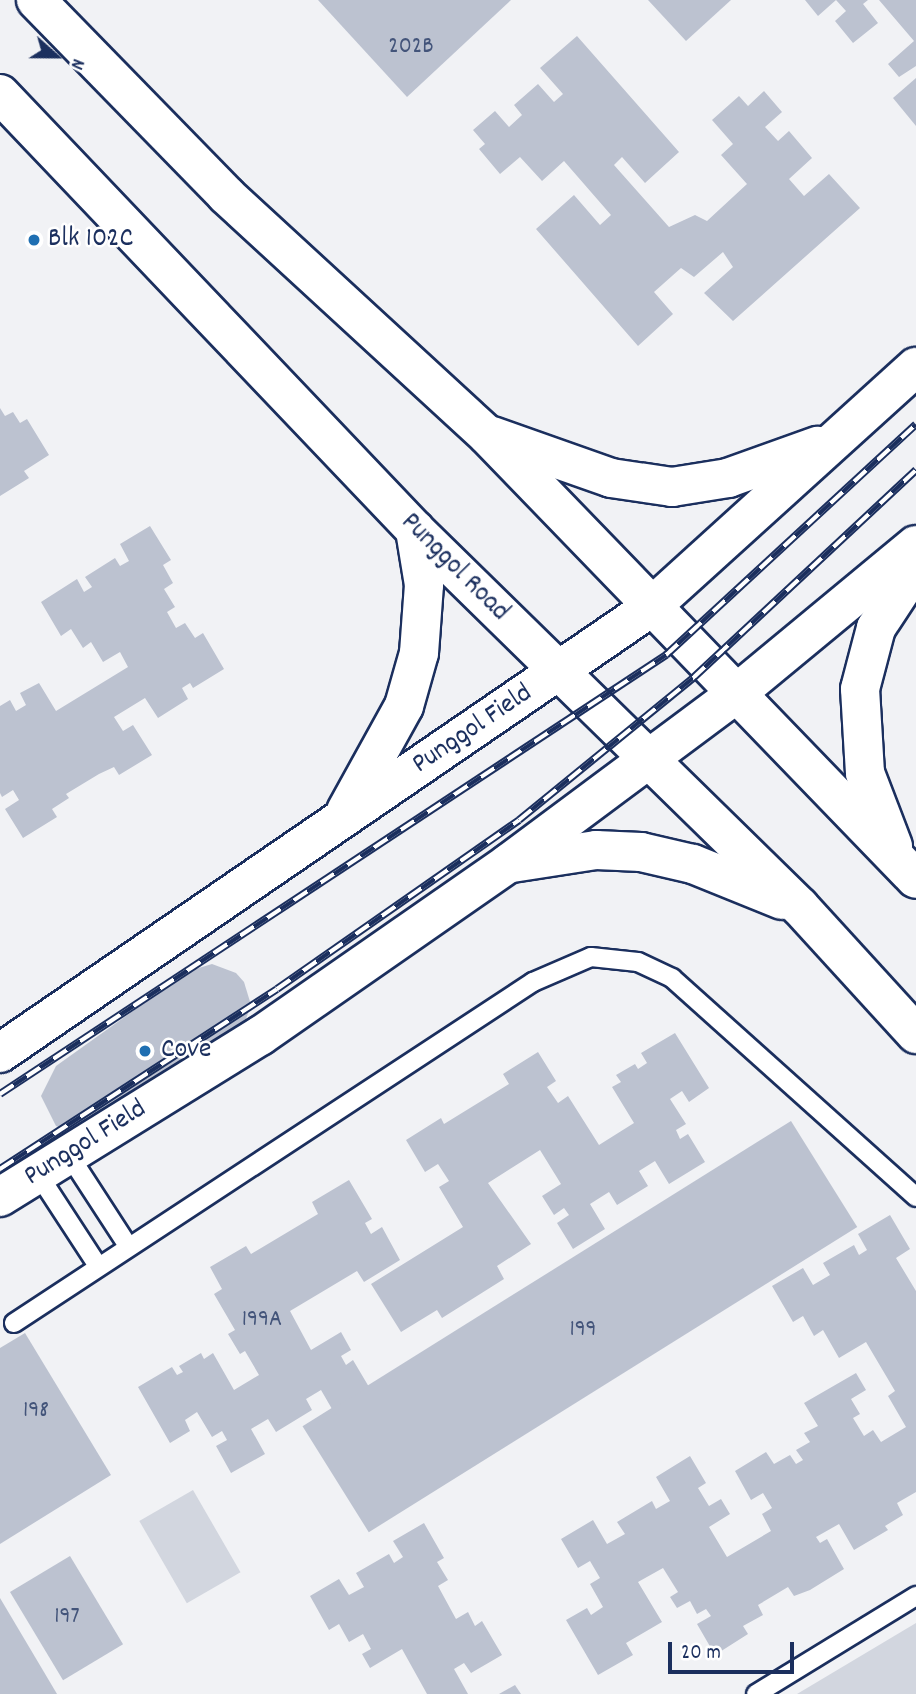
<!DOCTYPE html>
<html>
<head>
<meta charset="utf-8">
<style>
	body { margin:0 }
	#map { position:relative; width:916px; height:1694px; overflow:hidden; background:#f1f2f5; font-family:Dekko,sans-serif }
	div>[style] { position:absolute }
	.green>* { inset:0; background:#d2d6df; transform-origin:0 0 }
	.building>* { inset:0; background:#bcc2d0; transform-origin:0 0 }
	.roads { filter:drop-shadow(2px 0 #1b2f5e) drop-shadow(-2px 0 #1b2f5e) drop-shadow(0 2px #1b2f5e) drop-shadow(0 -2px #1b2f5e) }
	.lane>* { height:18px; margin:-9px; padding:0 9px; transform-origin:9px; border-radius:9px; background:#fff }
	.secondary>* { height:38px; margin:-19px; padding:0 19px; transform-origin:19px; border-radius:19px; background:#fff }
	.rail>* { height:8px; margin-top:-4px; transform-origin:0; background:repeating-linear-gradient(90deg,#fff 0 16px,#1b2f5e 0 32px); box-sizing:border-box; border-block:2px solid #1b2f5e }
	.dots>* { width:19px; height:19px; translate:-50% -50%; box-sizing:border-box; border:4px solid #fff; border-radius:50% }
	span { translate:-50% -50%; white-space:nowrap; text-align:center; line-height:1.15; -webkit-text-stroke:5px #fff; paint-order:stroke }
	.number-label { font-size:24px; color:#43547a }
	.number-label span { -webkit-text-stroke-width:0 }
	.poi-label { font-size:28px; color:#1b2f5e }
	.left { translate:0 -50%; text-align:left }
	.street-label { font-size:28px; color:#1b2f5e }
	.north { position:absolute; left:21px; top:21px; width:70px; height:70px; -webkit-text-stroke:5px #fff; paint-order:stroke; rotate:111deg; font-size:19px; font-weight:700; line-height:28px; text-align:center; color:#1b2f5e }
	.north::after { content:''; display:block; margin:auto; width:24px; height:32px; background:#1b2f5e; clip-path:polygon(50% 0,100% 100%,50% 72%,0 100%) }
	.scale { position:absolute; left:668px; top:1642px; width:126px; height:32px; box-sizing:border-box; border:4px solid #1b2f5e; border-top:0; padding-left:9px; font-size:21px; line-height:24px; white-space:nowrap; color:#1b2f5e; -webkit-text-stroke:5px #fff; paint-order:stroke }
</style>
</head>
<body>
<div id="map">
	<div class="green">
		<i style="left:193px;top:1490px;width:95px;height:62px;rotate:60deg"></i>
		<i style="clip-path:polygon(916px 1623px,916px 1694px,797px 1694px)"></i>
	</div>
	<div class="building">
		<i style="clip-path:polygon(318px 0,511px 0,407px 97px)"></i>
		<i style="clip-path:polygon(648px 0,731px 0,686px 41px)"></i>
		<i style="clip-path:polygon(805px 0,868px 0,863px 4px,878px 23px,853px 43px,835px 21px,846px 11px,836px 0,818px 16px)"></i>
		<i style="clip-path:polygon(879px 0,916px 0,916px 66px,899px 77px,888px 64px,914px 41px)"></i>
		<i style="clip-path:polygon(577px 36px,679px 152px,645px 183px,622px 157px,614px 165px,669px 227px,695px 215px,707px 221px,747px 184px,721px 155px,733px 144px,712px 120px,739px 96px,748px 106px,764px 91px,782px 112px,765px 127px,778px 141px,789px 131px,812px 158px,789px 179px,804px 196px,829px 174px,860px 208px,733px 321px,704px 293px,733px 267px,723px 252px,694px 277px,681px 268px,654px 292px,673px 314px,638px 346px,536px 229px,574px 195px,600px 225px,611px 215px,564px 161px,542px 181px,520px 157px,500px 174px,479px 149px,485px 144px,473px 130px,495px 111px,509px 127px,522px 115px,514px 105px,538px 84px,554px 102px,563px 94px,540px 68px)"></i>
		<i style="clip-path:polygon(916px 78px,916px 126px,893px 98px)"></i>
		<i style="clip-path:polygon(0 408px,5px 416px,13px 412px,20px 423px,27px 419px,49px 455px,24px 471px,29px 478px,0 496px)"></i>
		<i style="clip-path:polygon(150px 526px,171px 560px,163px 565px,173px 583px,164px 589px,175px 607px,167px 612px,176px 628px,185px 623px,195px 638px,203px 633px,224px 669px,193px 688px,190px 683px,182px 688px,188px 699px,158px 718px,145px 698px,114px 717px,123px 731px,133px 725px,152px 755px,119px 775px,114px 767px,99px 774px,66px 794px,69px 798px,52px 809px,57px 817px,23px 838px,5px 809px,19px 800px,13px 790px,2px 797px,0 793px,0 706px,10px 700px,16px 711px,26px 705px,20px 693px,39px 683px,56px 711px,128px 667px,120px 652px,103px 662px,91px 642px,83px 648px,71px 629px,61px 636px,41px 602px,77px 579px,84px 592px,92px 587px,85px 577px,115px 558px,120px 566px,129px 561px,120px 544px)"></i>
		<i style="clip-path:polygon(212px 964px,236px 973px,244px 982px,251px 1005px,243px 1027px,78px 1134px,56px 1126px,41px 1096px,56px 1066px,189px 971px)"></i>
		<i style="clip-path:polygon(675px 1033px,709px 1088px,689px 1102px,682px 1091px,670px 1099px,686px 1124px,676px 1130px,680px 1139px,688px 1134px,705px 1162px,669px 1184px,655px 1161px,639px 1171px,648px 1186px,617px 1205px,609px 1192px,590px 1204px,605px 1229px,573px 1249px,557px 1223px,569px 1215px,564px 1208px,554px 1215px,542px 1196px,561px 1184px,540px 1150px,488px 1183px,531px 1244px,497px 1266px,504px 1279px,442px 1318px,437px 1310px,401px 1332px,371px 1284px,463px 1227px,439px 1187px,449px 1181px,438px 1164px,425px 1172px,406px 1140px,441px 1118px,444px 1124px,509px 1084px,503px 1074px,538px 1052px,556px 1081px,547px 1087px,558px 1103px,568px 1096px,599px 1145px,634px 1123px,612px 1087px,621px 1082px,616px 1075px,635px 1064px,638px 1069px,647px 1063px,641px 1053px)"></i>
		<i style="left:791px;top:1121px;width:125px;height:576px;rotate:58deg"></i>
		<i style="clip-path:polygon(349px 1180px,372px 1219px,365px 1223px,371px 1234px,382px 1227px,400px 1260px,364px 1282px,357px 1271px,290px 1311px,311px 1350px,341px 1332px,351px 1350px,341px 1356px,346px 1365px,353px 1360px,369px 1387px,332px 1409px,321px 1390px,306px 1399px,312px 1410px,276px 1432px,268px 1419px,251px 1429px,265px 1454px,231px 1473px,216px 1446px,227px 1440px,222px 1431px,212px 1437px,197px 1412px,185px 1420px,190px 1431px,170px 1443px,138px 1387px,172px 1367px,177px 1375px,183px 1372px,179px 1366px,201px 1353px,204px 1359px,213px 1353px,234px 1390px,259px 1375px,245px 1351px,240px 1354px,228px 1334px,235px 1330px,214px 1294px,222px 1289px,210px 1267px,246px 1246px,251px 1254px,318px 1214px,312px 1202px)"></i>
		<i style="clip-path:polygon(890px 1215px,910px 1249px,896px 1258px,916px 1291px,916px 1492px,897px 1503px,903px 1515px,885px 1526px,888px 1530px,854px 1550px,839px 1524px,816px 1537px,820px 1543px,827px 1539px,844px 1569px,810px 1590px,794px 1596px,788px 1587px,758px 1605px,763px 1615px,743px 1626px,748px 1634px,715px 1655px,697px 1624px,711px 1616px,706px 1609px,697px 1614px,690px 1601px,677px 1608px,670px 1597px,678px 1592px,663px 1568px,638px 1582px,662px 1622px,626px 1643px,633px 1655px,598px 1675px,566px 1620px,587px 1608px,591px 1615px,603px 1607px,590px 1584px,600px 1578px,590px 1561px,578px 1568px,561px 1539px,593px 1520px,607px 1544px,625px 1534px,617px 1522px,652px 1501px,656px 1509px,670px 1501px,656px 1477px,690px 1456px,706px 1483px,698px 1488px,709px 1506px,721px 1499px,730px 1514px,709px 1527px,727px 1557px,771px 1531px,762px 1514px,772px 1508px,763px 1493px,751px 1500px,735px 1471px,766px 1452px,774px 1464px,790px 1455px,796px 1464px,803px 1460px,796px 1450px,810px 1442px,804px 1433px,818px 1426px,804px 1403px,856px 1373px,866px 1390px,851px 1399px,860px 1414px,853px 1418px,864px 1436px,873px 1430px,881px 1442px,906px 1427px,888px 1396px,895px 1391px,866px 1342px,839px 1358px,823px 1330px,814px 1336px,803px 1316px,793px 1322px,772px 1286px,803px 1268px,813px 1285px,830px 1275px,823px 1263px,854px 1245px,859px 1255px,867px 1250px,858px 1234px)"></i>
		<i style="clip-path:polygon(25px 1333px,111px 1475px,0 1544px,0 1348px)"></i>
		<i style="clip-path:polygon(424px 1523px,444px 1558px,437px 1562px,448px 1580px,438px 1586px,456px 1619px,468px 1612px,475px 1626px,482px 1621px,502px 1655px,471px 1673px,464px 1663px,454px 1669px,468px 1694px,427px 1694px,402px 1649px,370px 1668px,362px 1654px,371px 1649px,363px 1634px,349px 1642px,339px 1624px,329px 1630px,310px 1596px,339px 1579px,349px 1595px,364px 1587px,356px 1573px,389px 1554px,394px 1563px,403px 1557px,393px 1541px)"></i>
		<i style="left:70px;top:1556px;width:103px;height:70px;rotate:59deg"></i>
		<i style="clip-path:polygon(0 1598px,57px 1694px,0 1694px)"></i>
		<i style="clip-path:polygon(515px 1685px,521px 1694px,499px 1694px)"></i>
	</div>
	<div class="roads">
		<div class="lane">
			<i style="left:69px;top:1155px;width:108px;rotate:57deg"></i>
			<i style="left:38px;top:1174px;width:110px;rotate:56.9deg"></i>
			<i style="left:14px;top:1323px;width:621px;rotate:-33.31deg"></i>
			<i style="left:533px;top:982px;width:63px;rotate:-23.3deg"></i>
			<i style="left:591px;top:957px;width:47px;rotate:6.1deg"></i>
			<i style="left:638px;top:962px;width:38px;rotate:25deg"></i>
			<i style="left:672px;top:978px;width:328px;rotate:41.9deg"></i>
			<i style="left:756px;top:1694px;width:188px;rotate:-31.5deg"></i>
		</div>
		<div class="secondary">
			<i style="left:36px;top:0;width:272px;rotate:45.7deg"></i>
			<i style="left:226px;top:195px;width:355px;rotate:42.6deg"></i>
			<i style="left:487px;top:435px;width:617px;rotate:45.98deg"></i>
			<i style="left:0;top:94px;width:602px;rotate:46.41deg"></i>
			<i style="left:415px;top:530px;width:539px;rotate:44.4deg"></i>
			<i style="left:800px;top:907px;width:172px;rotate:47.6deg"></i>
			<i style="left:492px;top:436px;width:126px;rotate:19.4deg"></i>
			<i style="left:611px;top:478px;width:62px;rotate:8.4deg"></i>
			<i style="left:672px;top:487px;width:57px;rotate:-9.1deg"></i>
			<i style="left:728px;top:478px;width:95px;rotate:-19.8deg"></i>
			<i style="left:346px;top:811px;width:120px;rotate:-61.1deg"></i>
			<i style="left:404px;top:706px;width:55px;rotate:-74.2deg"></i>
			<i style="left:419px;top:653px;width:68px;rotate:-85.8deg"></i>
			<i style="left:424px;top:585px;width:56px;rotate:-99.3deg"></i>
			<i style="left:893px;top:846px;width:78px;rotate:-111deg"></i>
			<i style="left:865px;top:773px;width:84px;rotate:-93.4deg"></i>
			<i style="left:860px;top:689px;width:63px;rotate:-75.3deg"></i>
			<i style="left:876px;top:628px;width:73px;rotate:-56.7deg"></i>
			<i style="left:512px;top:863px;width:85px;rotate:-8.8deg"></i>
			<i style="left:596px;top:850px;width:45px;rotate:2.5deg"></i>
			<i style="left:641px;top:852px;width:53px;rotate:13deg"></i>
			<i style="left:693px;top:864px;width:96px;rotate:22deg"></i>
			<i style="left:0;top:1053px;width:788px;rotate:-34.4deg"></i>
			<i style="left:650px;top:608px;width:359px;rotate:-42.2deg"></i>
			<i style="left:0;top:1197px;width:306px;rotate:-31.8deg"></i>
			<i style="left:260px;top:1036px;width:303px;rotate:-34.8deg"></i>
			<i style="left:509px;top:863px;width:284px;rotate:-36.7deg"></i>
			<i style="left:737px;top:693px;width:232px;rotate:-39.6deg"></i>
		</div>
	</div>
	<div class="rail">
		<i style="left:0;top:1094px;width:798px;rotate:-33.39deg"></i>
		<i style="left:666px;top:655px;width:340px;rotate:-42.7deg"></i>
		<i style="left:0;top:1169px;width:330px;rotate:-33deg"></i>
		<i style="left:277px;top:989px;width:295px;rotate:-34.9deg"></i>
		<i style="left:519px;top:820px;width:225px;rotate:-39.2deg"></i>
		<i style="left:693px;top:678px;width:305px;rotate:-43deg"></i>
	</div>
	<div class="dots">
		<i style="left:34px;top:240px;background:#1f6fb2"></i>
		<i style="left:145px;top:1051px;background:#1f6fb2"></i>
	</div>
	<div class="number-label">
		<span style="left:411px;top:48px">202B</span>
		<span style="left:262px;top:1321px">199A</span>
		<span style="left:583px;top:1331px">199</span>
		<span style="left:36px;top:1412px">198</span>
		<span style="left:67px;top:1618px">197</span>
	</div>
	<div class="poi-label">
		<span class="left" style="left:48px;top:240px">Blk 102C</span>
		<span class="left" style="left:161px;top:1051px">Cove</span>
	</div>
	<div class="street-label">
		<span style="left:454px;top:568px;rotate:45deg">Punggol Road</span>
		<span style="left:473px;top:730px;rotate:-34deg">Punggol Field</span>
		<span style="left:86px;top:1144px;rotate:-32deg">Punggol Field</span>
	</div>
	<div class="north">N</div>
	<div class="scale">20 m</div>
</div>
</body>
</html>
